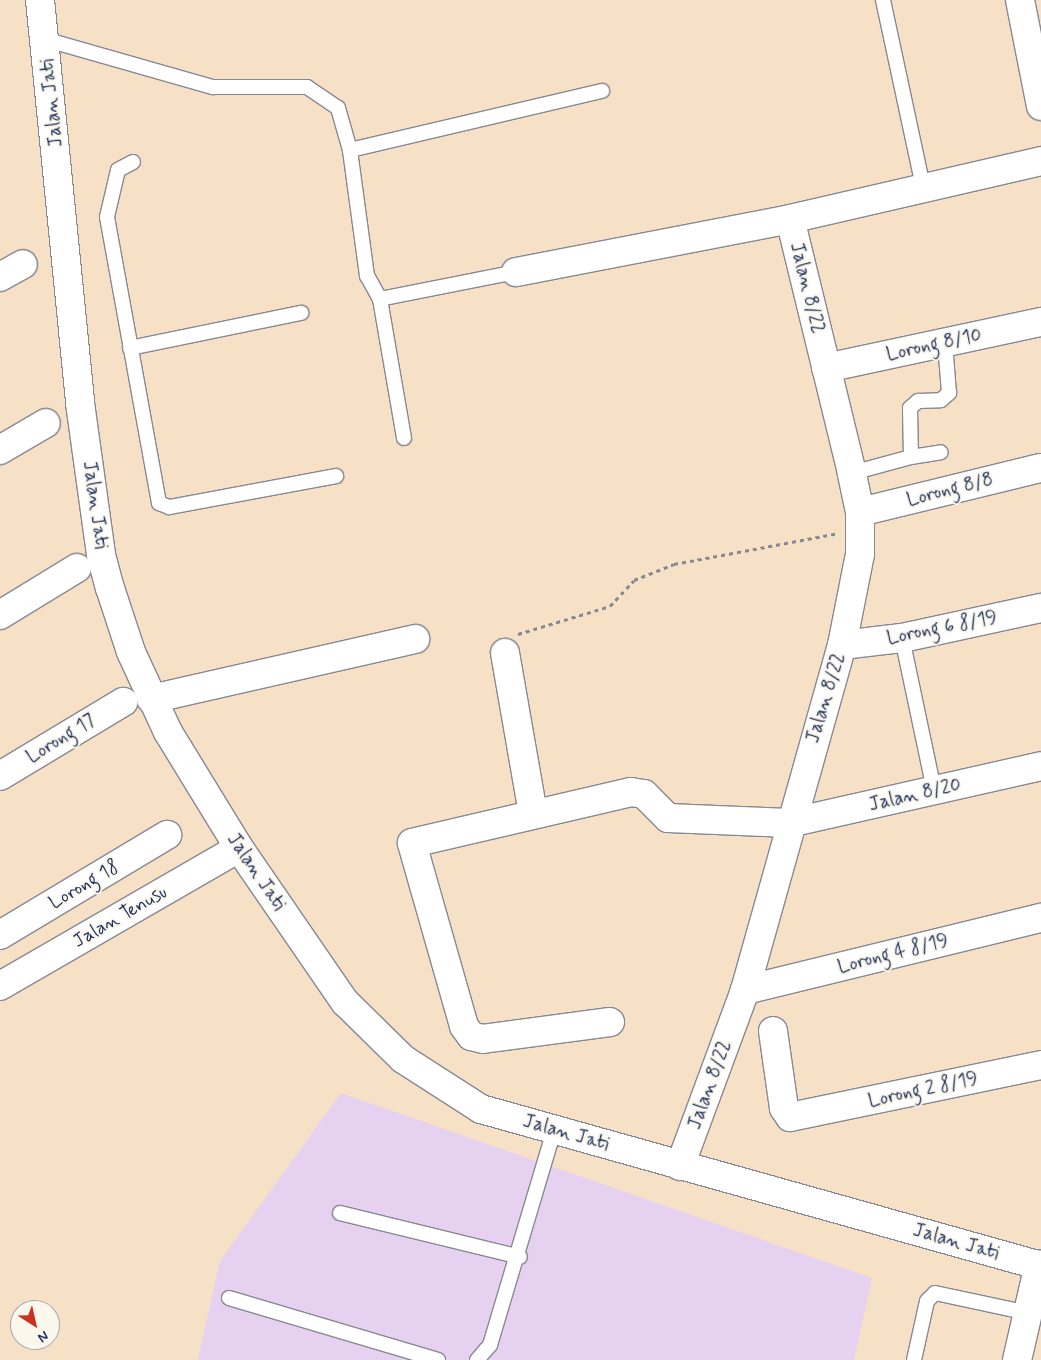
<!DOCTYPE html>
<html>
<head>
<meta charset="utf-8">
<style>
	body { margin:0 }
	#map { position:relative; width:1041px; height:1360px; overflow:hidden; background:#f6e1c7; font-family:Mynerve,sans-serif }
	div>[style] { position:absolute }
	.built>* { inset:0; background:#e6d2f0 }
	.path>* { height:3px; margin-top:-1.5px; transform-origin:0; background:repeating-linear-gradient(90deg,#888892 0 4px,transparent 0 8px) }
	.roads { filter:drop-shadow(1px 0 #888892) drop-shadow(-1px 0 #888892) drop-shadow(0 1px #888892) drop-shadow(0 -1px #888892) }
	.service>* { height:14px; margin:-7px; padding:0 7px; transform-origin:7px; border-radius:7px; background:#fff }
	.minor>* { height:28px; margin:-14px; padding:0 14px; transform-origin:14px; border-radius:14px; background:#fff }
	.tertiary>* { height:28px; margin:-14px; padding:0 14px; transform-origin:14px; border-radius:14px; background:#fff }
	span { translate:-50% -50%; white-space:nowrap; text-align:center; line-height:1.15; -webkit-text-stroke:4px #fbf7ec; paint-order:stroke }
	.street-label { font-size:19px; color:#1b2f5e }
	.north { position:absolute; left:10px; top:1300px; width:50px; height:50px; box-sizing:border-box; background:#fbf7ec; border:1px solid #a1a7b3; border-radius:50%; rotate:145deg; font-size:14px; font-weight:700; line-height:20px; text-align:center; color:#1b2f5e }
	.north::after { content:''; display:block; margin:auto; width:18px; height:22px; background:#c8321e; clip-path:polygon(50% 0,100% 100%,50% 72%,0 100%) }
</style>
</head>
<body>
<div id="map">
	<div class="built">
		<i style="clip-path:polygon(341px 1093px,872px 1278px,854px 1360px,198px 1360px,220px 1261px)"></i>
	</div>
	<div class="path">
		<i style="left:518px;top:634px;width:96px;rotate:-16.9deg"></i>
		<i style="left:610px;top:606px;width:35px;rotate:-47deg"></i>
		<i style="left:634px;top:580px;width:43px;rotate:-21.8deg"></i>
		<i style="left:674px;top:564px;width:164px;rotate:-10.6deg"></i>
	</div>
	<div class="roads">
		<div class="service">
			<i style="left:883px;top:0;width:190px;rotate:77.9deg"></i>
			<i style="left:44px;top:39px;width:176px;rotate:15.9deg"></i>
			<i style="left:213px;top:87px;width:94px"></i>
			<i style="left:307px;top:87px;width:37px;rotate:34deg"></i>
			<i style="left:338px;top:108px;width:44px;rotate:74.1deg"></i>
			<i style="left:133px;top:162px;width:17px;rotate:152deg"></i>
			<i style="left:118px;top:170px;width:48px;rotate:103.2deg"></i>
			<i style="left:107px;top:217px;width:291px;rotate:79.7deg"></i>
			<i style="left:159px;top:503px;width:11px;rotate:22deg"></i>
			<i style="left:169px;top:507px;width:170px;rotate:-10.5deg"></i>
			<i style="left:516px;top:272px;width:139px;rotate:168.8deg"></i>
			<i style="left:380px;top:299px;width:26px;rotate:-119deg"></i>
			<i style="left:367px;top:276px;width:127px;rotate:-97.7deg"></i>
			<i style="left:350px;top:150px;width:259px;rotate:-13.2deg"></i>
			<i style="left:380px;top:299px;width:141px;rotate:80.2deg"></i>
			<i style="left:130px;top:348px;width:175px;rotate:-11.6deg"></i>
			<i style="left:911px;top:457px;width:30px;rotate:-9deg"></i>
			<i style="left:852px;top:473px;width:61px;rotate:-15.2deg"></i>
			<i style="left:911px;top:457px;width:49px;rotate:-91.2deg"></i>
			<i style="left:910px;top:408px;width:11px;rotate:-41deg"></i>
			<i style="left:918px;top:401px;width:23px;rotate:-2deg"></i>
			<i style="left:941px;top:400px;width:11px;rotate:-41deg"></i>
			<i style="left:949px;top:393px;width:50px;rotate:-94.6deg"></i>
			<i style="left:902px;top:638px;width:155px;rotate:78.1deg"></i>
			<i style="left:340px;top:1213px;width:185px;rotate:13.7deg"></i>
			<i style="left:229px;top:1298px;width:218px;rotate:16.5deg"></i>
			<i style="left:477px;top:1360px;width:20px;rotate:-49deg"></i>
			<i style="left:490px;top:1345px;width:224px;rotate:-73.4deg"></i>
			<i style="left:914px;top:1360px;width:60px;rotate:-77.6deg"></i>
			<i style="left:927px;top:1301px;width:11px;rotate:-45deg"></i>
			<i style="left:935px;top:1293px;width:95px;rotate:12.1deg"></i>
		</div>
		<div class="minor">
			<i style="left:1020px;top:0;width:108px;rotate:78.8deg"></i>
			<i style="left:516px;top:272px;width:279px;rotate:-10.9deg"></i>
			<i style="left:790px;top:219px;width:258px;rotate:-13deg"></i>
			<i style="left:0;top:277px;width:26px;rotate:-29deg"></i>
			<i style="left:826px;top:368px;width:220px;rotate:-12.1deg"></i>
			<i style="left:0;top:450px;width:53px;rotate:-30.4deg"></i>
			<i style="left:860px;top:512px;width:186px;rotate:-13.7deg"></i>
			<i style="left:0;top:615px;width:90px;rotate:-31.4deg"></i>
			<i style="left:842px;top:645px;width:60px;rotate:-6.7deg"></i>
			<i style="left:902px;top:638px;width:142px;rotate:-12.2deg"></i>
			<i style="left:505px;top:653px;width:162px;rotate:80.1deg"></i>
			<i style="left:151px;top:699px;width:271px;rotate:-12.8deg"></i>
			<i style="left:0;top:776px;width:144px;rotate:-31deg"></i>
			<i style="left:0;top:935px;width:195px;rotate:-30.9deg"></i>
			<i style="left:0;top:986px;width:276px;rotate:-30deg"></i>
			<i style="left:745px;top:990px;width:305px;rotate:-13.7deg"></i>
			<i style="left:610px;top:1022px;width:128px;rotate:172.4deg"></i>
			<i style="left:483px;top:1039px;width:12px;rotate:-166deg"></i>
			<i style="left:471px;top:1036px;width:12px;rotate:-125deg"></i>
			<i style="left:464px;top:1026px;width:190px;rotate:-105.9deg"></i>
			<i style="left:412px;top:843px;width:225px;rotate:-13.1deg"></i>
			<i style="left:631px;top:792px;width:13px;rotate:9deg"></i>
			<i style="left:644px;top:794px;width:34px;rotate:45deg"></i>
			<i style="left:668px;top:818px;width:121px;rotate:2.4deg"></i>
			<i style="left:789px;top:823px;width:258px;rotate:-12.7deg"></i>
			<i style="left:773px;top:1031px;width:78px;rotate:81.9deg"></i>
			<i style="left:784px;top:1108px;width:11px;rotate:56deg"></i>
			<i style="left:790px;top:1117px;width:256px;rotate:-11.7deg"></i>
			<i style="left:680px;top:1166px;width:188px;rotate:-69.7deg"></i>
			<i style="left:745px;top:990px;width:358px;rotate:-74.3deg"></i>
			<i style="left:842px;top:645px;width:93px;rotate:-78.8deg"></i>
			<i style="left:860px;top:554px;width:42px;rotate:-90deg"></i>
			<i style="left:860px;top:512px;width:40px;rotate:-102deg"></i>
			<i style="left:852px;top:473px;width:261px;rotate:-103.7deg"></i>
			<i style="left:1017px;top:1360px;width:98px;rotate:-77deg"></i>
		</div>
		<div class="tertiary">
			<i style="left:40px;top:0;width:405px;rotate:84.3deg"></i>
			<i style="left:80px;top:403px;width:153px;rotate:82.1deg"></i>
			<i style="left:101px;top:555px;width:34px;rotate:75deg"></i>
			<i style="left:110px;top:588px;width:67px;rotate:71.8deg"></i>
			<i style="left:131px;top:652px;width:88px;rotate:65.2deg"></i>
			<i style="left:168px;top:732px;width:136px;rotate:58.5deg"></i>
			<i style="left:239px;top:848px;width:187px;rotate:55.5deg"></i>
			<i style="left:345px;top:1002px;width:81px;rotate:44.5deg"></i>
			<i style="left:403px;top:1059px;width:93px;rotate:32.7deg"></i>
			<i style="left:481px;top:1109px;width:582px;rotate:15.66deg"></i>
		</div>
	</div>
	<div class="street-label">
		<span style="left:52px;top:103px;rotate:-96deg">Jalan Jati</span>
		<span style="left:807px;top:288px;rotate:76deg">Jalan 8/22</span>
		<span style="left:934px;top:345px;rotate:-12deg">Lorong 8/10</span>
		<span style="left:950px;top:490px;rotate:-14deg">Lorong 8/8</span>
		<span style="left:95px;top:505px;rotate:82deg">Jalan Jati</span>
		<span style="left:942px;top:628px;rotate:-11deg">Lorong 6 8/19</span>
		<span style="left:826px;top:698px;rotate:-73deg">Jalan 8/22</span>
		<span style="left:61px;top:739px;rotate:-31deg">Lorong 17</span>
		<span style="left:915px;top:795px;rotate:-13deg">Jalan 8/20</span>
		<span style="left:256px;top:872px;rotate:56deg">Jalan Jati</span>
		<span style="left:84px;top:885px;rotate:-31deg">Lorong 18</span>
		<span style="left:120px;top:917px;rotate:-30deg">Jalan Tenusu</span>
		<span style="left:893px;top:954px;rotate:-14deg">Lorong 4 8/19</span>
		<span style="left:710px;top:1085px;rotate:-70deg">Jalan 8/22</span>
		<span style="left:923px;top:1090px;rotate:-12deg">Lorong 2 8/19</span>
		<span style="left:566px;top:1133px;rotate:16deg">Jalan Jati</span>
		<span style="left:956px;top:1242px;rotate:16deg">Jalan Jati</span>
	</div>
	<div class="north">N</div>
</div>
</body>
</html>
